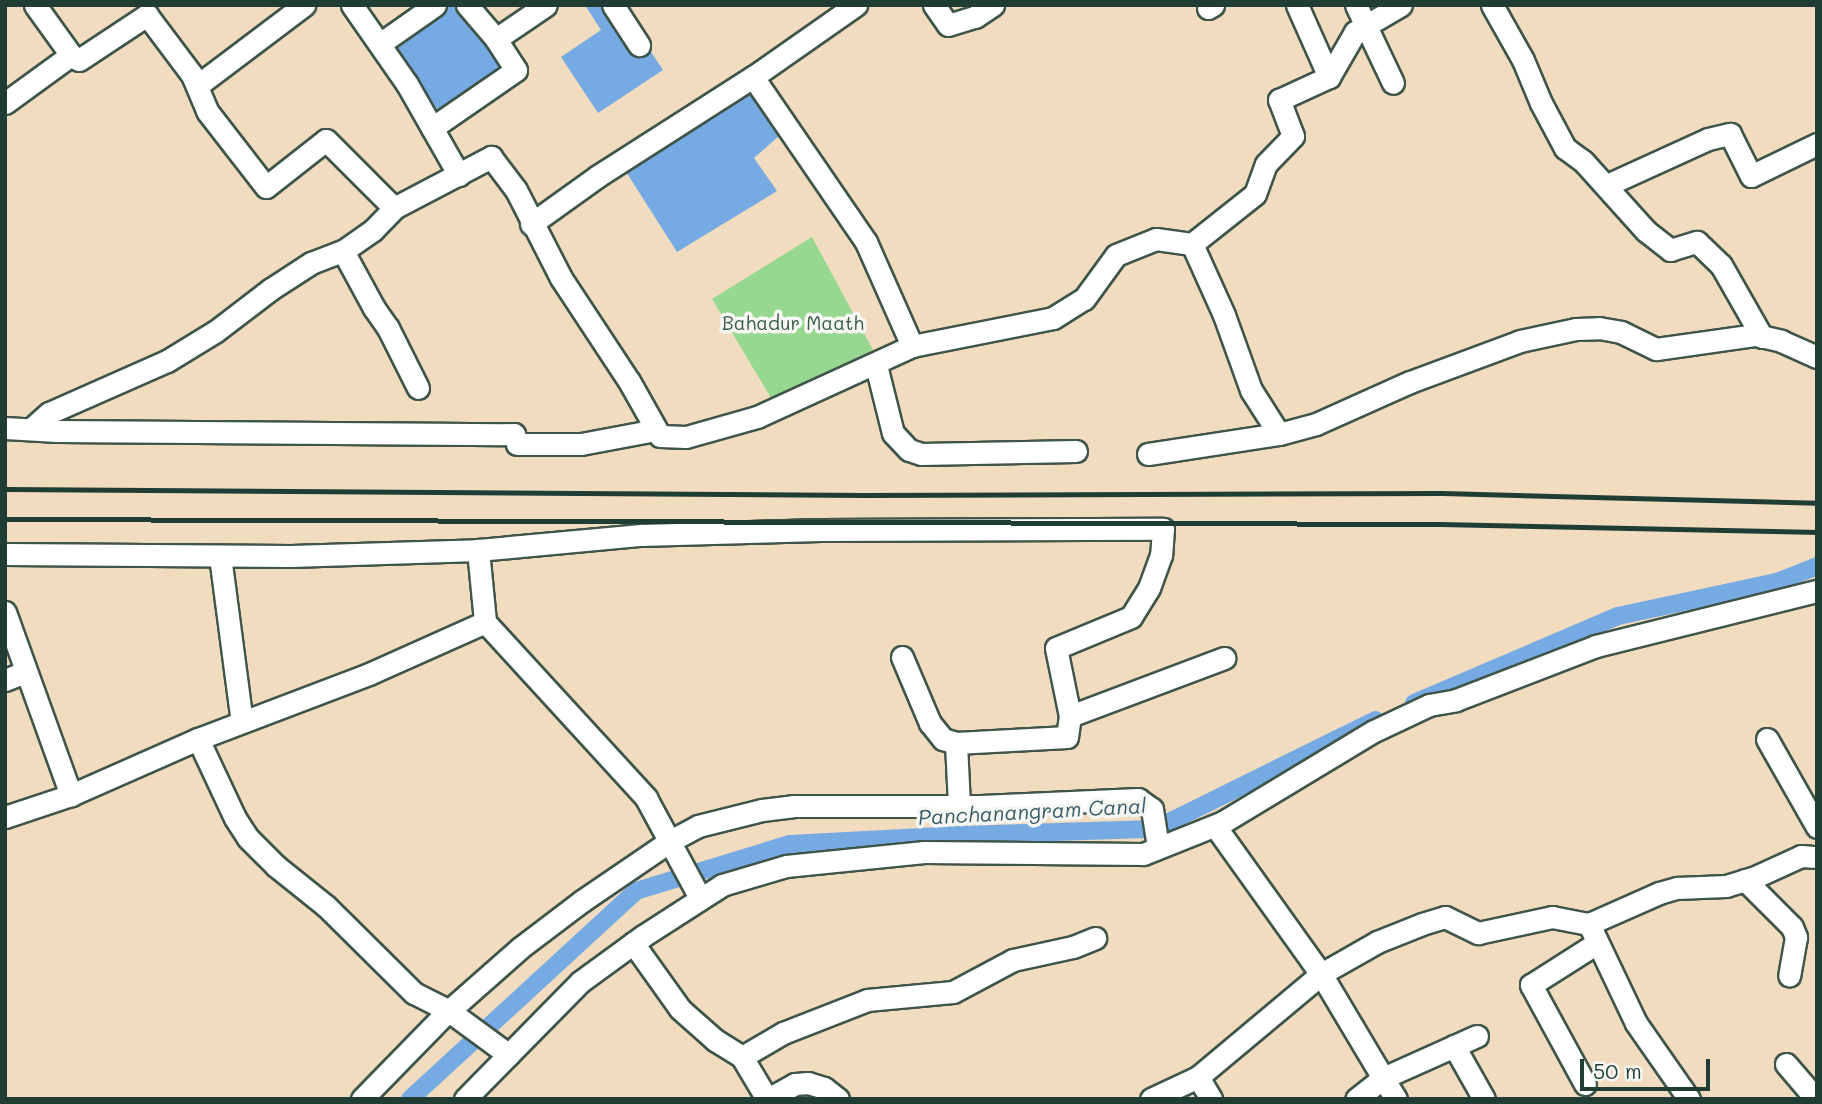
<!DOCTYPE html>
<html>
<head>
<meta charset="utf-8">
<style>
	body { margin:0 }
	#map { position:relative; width:1822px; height:1104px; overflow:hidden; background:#f2dcbf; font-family:Mali,sans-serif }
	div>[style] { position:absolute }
	.green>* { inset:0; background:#96d88f }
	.water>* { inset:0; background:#76aae3 }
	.canal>* { height:18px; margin:-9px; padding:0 9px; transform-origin:9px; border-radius:9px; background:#76aae3 }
	.roads { filter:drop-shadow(2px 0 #3f5549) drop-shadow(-2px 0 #3f5549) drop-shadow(0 2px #3f5549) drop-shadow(0 -2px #3f5549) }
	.minor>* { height:21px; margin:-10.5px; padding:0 10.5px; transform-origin:10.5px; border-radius:10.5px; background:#fff }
	.rail>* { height:5px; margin:-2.5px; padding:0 2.5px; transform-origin:2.5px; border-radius:2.5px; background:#1f3d34 }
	span { translate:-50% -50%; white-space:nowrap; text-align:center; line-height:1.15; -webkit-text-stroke:7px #f6f6f2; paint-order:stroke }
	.park-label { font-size:19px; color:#375c46 }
	.water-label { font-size:21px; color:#395e69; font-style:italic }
	.frame { position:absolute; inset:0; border:7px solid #1f3d34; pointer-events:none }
	.scale { position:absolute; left:1580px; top:1059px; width:130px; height:32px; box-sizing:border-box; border:4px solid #1f3d34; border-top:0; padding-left:9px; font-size:21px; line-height:24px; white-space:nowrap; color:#1f3d34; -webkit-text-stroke:5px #f6f6f2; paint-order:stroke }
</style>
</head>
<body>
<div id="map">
	<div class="green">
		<i style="clip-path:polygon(812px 237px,873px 350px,771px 398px,712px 299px)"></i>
	</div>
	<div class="water">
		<i style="clip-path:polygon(440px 5px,460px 5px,502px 66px,438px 110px,390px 40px)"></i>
		<i style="clip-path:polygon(585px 5px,620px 5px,663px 70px,598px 113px,561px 57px,601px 30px)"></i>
		<i style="clip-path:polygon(758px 82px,788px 128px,754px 158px,777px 191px,677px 252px,623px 167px)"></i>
	</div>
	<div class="canal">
		<i style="left:1414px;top:703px;width:222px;rotate:-23.1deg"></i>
		<i style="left:1618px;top:616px;width:163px;rotate:-12.1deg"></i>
		<i style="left:1777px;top:582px;width:43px;rotate:-21.8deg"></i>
		<i style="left:410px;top:1099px;width:307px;rotate:-42.6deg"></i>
		<i style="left:636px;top:891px;width:161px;rotate:-17deg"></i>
		<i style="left:790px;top:844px;width:170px;rotate:-3deg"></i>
		<i style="left:960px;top:835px;width:195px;rotate:-1.8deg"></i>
		<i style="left:1155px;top:829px;width:246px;rotate:-26.3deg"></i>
	</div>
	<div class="roads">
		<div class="minor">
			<i style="left:35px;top:5px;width:62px;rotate:54.2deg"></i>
			<i style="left:71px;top:55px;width:9px;rotate:32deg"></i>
			<i style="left:79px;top:60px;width:82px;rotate:-33.5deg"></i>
			<i style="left:147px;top:15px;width:75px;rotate:53.1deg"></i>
			<i style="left:192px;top:75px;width:39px;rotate:67deg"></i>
			<i style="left:207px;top:111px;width:96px;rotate:52.2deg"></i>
			<i style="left:266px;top:187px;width:76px;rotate:-38.1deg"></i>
			<i style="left:326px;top:140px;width:96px;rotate:45deg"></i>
			<i style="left:394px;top:208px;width:110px;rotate:-27.7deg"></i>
			<i style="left:491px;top:157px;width:41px;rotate:52.9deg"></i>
			<i style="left:516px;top:190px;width:99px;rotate:62.9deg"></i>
			<i style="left:561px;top:278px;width:123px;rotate:56.6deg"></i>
			<i style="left:629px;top:381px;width:63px;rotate:60.6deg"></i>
			<i style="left:660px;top:436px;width:26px;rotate:2deg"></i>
			<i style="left:686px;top:437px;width:74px;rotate:-15.7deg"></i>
			<i style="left:757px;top:417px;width:170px;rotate:-24.6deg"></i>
			<i style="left:912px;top:346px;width:144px;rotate:-11.2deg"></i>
			<i style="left:1053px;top:318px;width:36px;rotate:-32deg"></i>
			<i style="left:1084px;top:299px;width:54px;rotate:-54deg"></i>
			<i style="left:1116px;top:255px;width:43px;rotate:-21.8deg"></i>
			<i style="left:1156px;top:239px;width:36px;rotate:8deg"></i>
			<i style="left:1192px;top:244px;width:78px;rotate:65.7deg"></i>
			<i style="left:1224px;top:315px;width:80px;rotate:70.2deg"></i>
			<i style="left:1251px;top:390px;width:52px;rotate:57.5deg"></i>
			<i style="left:1279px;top:434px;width:38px;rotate:-15deg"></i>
			<i style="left:1316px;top:424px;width:103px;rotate:-24.1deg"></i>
			<i style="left:1410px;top:382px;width:117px;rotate:-20.4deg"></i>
			<i style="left:1520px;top:341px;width:57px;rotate:-12.1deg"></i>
			<i style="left:1576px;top:329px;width:23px;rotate:-2deg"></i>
			<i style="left:1599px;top:328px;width:22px;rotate:10deg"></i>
			<i style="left:1621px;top:332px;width:39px;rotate:26deg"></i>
			<i style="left:1656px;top:349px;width:101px;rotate:-8deg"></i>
			<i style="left:1756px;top:335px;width:26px;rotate:13deg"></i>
			<i style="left:1781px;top:341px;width:39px;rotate:24deg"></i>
			<i style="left:352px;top:5px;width:96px;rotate:55.2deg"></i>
			<i style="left:407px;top:84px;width:105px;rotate:60.3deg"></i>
			<i style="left:467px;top:5px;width:45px;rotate:49.5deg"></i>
			<i style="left:613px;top:5px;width:48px;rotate:57deg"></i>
			<i style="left:934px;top:5px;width:24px;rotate:55deg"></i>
			<i style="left:948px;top:25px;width:28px;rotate:-17deg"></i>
			<i style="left:975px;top:17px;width:22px;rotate:-34deg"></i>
			<i style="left:1297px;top:5px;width:79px;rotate:66deg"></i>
			<i style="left:1356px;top:5px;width:86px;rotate:64.6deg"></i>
			<i style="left:1492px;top:5px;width:63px;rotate:60.6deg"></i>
			<i style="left:1523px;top:60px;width:47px;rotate:67.3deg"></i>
			<i style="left:1541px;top:103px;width:51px;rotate:61.9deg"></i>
			<i style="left:1565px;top:148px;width:22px;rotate:36deg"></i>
			<i style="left:1583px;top:161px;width:94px;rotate:48deg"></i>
			<i style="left:1646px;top:231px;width:31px;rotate:38deg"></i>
			<i style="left:1670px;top:250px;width:28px;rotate:-17deg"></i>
			<i style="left:1697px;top:242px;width:33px;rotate:44deg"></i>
			<i style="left:1721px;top:265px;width:83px;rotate:60.3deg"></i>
			<i style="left:1208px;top:8px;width:6px;rotate:-31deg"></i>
			<i style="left:381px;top:43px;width:66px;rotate:-35.1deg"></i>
			<i style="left:753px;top:77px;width:200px;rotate:55.6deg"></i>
			<i style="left:866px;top:242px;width:114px;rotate:66.1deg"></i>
			<i style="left:198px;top:85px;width:133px;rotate:-37deg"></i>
			<i style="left:5px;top:103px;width:82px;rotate:-36deg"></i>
			<i style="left:432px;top:128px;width:102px;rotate:-34.6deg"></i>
			<i style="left:516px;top:70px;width:37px;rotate:-123deg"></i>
			<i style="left:496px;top:39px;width:60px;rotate:-34.2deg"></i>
			<i style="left:1607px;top:185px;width:111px;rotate:-24.5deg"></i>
			<i style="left:1708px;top:139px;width:23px;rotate:-13deg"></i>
			<i style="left:1730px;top:134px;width:47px;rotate:63.4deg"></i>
			<i style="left:1751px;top:176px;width:73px;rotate:-25.9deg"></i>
			<i style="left:531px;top:224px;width:82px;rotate:-35.6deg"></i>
			<i style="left:598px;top:176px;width:184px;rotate:-32.6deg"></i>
			<i style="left:753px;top:77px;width:126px;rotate:-35deg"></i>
			<i style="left:1192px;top:244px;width:80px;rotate:-38.4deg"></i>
			<i style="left:1255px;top:194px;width:32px;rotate:-70deg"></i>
			<i style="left:1266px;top:164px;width:39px;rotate:-46deg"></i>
			<i style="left:1293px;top:136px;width:39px;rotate:-111deg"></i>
			<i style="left:1279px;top:100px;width:55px;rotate:-24.7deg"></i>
			<i style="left:1329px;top:77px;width:52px;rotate:-60deg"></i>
			<i style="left:1355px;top:32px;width:53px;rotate:-30.4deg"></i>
			<i style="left:343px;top:251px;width:65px;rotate:61.5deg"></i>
			<i style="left:374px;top:308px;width:24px;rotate:55deg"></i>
			<i style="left:388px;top:328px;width:67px;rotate:63.4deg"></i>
			<i style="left:876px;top:365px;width:70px;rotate:76deg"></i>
			<i style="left:893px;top:433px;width:23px;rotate:47deg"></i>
			<i style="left:909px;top:450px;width:13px;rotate:18deg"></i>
			<i style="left:921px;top:454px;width:155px;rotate:-1.1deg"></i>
			<i style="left:5px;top:428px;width:52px;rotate:3.3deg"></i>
			<i style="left:57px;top:431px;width:457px;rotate:0.4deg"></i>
			<i style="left:514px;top:434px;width:10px;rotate:73deg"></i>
			<i style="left:517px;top:444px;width:64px"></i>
			<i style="left:581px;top:444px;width:76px;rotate:-10.6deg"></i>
			<i style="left:31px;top:429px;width:24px;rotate:-42deg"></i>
			<i style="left:49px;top:413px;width:129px;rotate:-23.8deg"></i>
			<i style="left:167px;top:361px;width:57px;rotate:-31.5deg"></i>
			<i style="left:216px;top:331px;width:69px;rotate:-37.4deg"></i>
			<i style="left:271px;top:289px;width:48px;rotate:-33deg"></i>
			<i style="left:311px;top:263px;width:34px;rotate:-21deg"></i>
			<i style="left:343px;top:251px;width:37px;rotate:-35deg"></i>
			<i style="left:373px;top:230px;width:30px;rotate:-46deg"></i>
			<i style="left:1148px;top:454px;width:133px;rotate:-8.7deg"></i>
			<i style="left:478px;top:550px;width:72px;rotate:84.4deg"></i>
			<i style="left:5px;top:554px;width:286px;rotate:0.4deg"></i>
			<i style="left:291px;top:556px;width:187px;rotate:-1.8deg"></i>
			<i style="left:478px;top:550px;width:164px;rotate:-5.3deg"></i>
			<i style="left:641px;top:535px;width:179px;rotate:-1.6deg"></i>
			<i style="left:820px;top:530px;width:343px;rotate:-0.2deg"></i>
			<i style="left:1163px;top:529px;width:26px;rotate:94deg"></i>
			<i style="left:1161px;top:555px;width:35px;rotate:110deg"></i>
			<i style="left:1149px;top:588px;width:34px;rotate:122deg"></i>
			<i style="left:1131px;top:617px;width:81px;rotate:157.5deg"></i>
			<i style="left:1056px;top:648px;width:69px;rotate:78.4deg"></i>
			<i style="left:220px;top:556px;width:167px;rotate:82.5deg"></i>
			<i style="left:5px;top:612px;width:195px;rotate:70.2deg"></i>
			<i style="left:71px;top:795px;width:139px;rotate:-23.8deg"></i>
			<i style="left:198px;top:739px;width:87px;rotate:64.9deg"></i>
			<i style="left:235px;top:818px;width:24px;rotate:57deg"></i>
			<i style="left:248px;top:838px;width:40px;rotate:45deg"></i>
			<i style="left:276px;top:866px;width:64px;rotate:38.7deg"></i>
			<i style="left:326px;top:906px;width:124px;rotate:44.7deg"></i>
			<i style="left:414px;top:993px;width:39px;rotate:27deg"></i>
			<i style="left:449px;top:1011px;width:74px;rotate:36.3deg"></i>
			<i style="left:902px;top:657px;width:72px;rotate:67deg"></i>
			<i style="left:930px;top:723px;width:21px;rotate:51deg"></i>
			<i style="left:943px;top:739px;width:14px;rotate:17deg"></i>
			<i style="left:5px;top:680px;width:22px;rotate:-22deg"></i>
			<i style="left:198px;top:739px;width:183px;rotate:-20.8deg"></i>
			<i style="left:369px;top:674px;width:127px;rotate:-24.1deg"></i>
			<i style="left:485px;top:622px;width:239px;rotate:47.5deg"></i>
			<i style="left:646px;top:798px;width:114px;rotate:61.6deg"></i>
			<i style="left:1767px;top:739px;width:101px;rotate:60.4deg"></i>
			<i style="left:959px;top:805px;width:62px;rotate:-92.8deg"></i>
			<i style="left:956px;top:743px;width:111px;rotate:-3.1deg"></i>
			<i style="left:1067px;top:737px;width:21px;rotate:-82deg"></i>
			<i style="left:1070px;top:716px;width:165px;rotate:-20.6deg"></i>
			<i style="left:5px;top:817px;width:70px;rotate:-18.4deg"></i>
			<i style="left:1215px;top:826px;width:182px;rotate:54.4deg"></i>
			<i style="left:1321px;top:974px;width:121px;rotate:59.2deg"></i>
			<i style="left:1383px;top:1078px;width:34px;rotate:142deg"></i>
			<i style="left:1745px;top:880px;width:66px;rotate:45deg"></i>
			<i style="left:1792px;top:927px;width:11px;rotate:68deg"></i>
			<i style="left:1796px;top:937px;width:39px;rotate:100deg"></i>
			<i style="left:633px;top:943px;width:81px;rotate:54.5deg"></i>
			<i style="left:680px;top:1009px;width:47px;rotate:41.5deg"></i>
			<i style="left:715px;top:1040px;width:32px;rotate:32deg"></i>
			<i style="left:1454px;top:1046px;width:61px;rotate:60.5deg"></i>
			<i style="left:1786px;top:1064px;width:46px;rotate:49.4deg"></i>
			<i style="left:1198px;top:1077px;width:26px;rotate:59deg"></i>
			<i style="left:1585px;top:1084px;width:113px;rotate:-118.6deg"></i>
			<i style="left:1531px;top:985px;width:78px;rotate:-32.5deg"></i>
			<i style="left:362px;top:1099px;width:116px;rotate:-45.7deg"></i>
			<i style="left:443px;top:1016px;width:103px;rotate:-41.4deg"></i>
			<i style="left:520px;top:948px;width:78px;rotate:-37.2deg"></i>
			<i style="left:582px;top:901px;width:107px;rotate:-34.3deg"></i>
			<i style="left:670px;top:841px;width:32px;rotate:-28deg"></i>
			<i style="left:698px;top:826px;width:66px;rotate:-14deg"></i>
			<i style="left:762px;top:810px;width:31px;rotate:-7deg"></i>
			<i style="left:793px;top:806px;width:188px"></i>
			<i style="left:981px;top:806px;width:157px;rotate:-2.6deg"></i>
			<i style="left:1138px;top:799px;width:17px;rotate:36deg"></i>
			<i style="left:1152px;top:809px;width:39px;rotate:81deg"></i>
			<i style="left:465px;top:1099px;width:164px;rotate:-45.5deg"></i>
			<i style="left:580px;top:982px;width:78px;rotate:-36.1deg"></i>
			<i style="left:643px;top:936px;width:94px;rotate:-32.8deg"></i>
			<i style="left:722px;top:885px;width:67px;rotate:-16.5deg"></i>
			<i style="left:786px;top:866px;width:139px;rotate:-5.8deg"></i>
			<i style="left:924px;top:852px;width:219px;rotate:0.5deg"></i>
			<i style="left:1143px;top:854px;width:86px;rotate:-21.8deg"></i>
			<i style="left:1223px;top:822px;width:176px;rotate:-31.1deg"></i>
			<i style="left:1374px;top:731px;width:61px;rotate:-25.3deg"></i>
			<i style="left:1429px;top:705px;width:27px;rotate:-10deg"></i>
			<i style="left:1456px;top:700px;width:150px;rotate:-21.1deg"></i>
			<i style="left:1596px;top:646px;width:228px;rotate:-14deg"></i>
			<i style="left:767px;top:1099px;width:49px;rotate:-120.8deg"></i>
			<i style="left:742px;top:1057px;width:48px;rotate:-30.3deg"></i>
			<i style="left:783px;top:1033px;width:90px;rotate:-21.4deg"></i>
			<i style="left:867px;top:1000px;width:86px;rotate:-5.3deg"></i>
			<i style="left:953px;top:992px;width:68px;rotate:-28.1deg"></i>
			<i style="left:1013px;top:960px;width:61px;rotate:-12.2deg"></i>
			<i style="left:1073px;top:947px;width:24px;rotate:-22deg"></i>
			<i style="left:768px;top:1099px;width:31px;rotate:-29deg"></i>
			<i style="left:795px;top:1084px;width:13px;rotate:-4deg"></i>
			<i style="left:808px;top:1083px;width:17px;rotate:17deg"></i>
			<i style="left:824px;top:1088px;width:18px;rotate:38deg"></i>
			<i style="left:1151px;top:1099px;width:52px;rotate:-25.1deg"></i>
			<i style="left:1198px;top:1077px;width:160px;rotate:-39.9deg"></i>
			<i style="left:1321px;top:974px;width:64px;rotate:-29.7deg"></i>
			<i style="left:1377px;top:942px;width:48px;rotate:-21.8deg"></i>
			<i style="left:1422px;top:924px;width:24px;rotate:-17deg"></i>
			<i style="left:1445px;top:917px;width:37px;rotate:26deg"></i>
			<i style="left:1478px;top:933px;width:76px;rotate:-12.2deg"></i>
			<i style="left:1552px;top:917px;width:38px;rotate:11deg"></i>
			<i style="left:1396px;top:1099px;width:25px;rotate:-122deg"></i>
			<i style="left:1383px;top:1078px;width:103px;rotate:-24.1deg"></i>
			<i style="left:1689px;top:1099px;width:93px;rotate:-124.9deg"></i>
			<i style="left:1636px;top:1023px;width:110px;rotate:-115.4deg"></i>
			<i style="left:1589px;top:924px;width:77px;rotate:-23.9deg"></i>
			<i style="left:1659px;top:893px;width:19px;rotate:-16deg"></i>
			<i style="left:1677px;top:888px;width:49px;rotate:-2.3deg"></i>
			<i style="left:1726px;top:886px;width:28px;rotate:-17deg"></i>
			<i style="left:1753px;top:878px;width:53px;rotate:-24.6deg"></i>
			<i style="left:1801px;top:856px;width:16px;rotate:4deg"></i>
		</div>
	</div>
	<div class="rail">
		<i style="left:5px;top:489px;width:859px;rotate:0.4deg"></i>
		<i style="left:864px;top:495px;width:578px;rotate:-0.2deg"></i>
		<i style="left:1442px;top:493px;width:375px;rotate:1.5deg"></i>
		<i style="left:5px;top:519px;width:1437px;rotate:0.2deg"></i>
		<i style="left:1442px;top:524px;width:375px;rotate:1.2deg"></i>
	</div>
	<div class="park-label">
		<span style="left:793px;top:323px">Bahadur Maath</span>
	</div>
	<div class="water-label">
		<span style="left:1032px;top:811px;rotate:-3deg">Panchanangram Canal</span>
	</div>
	<div class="frame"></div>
	<div class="scale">50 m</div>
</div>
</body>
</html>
